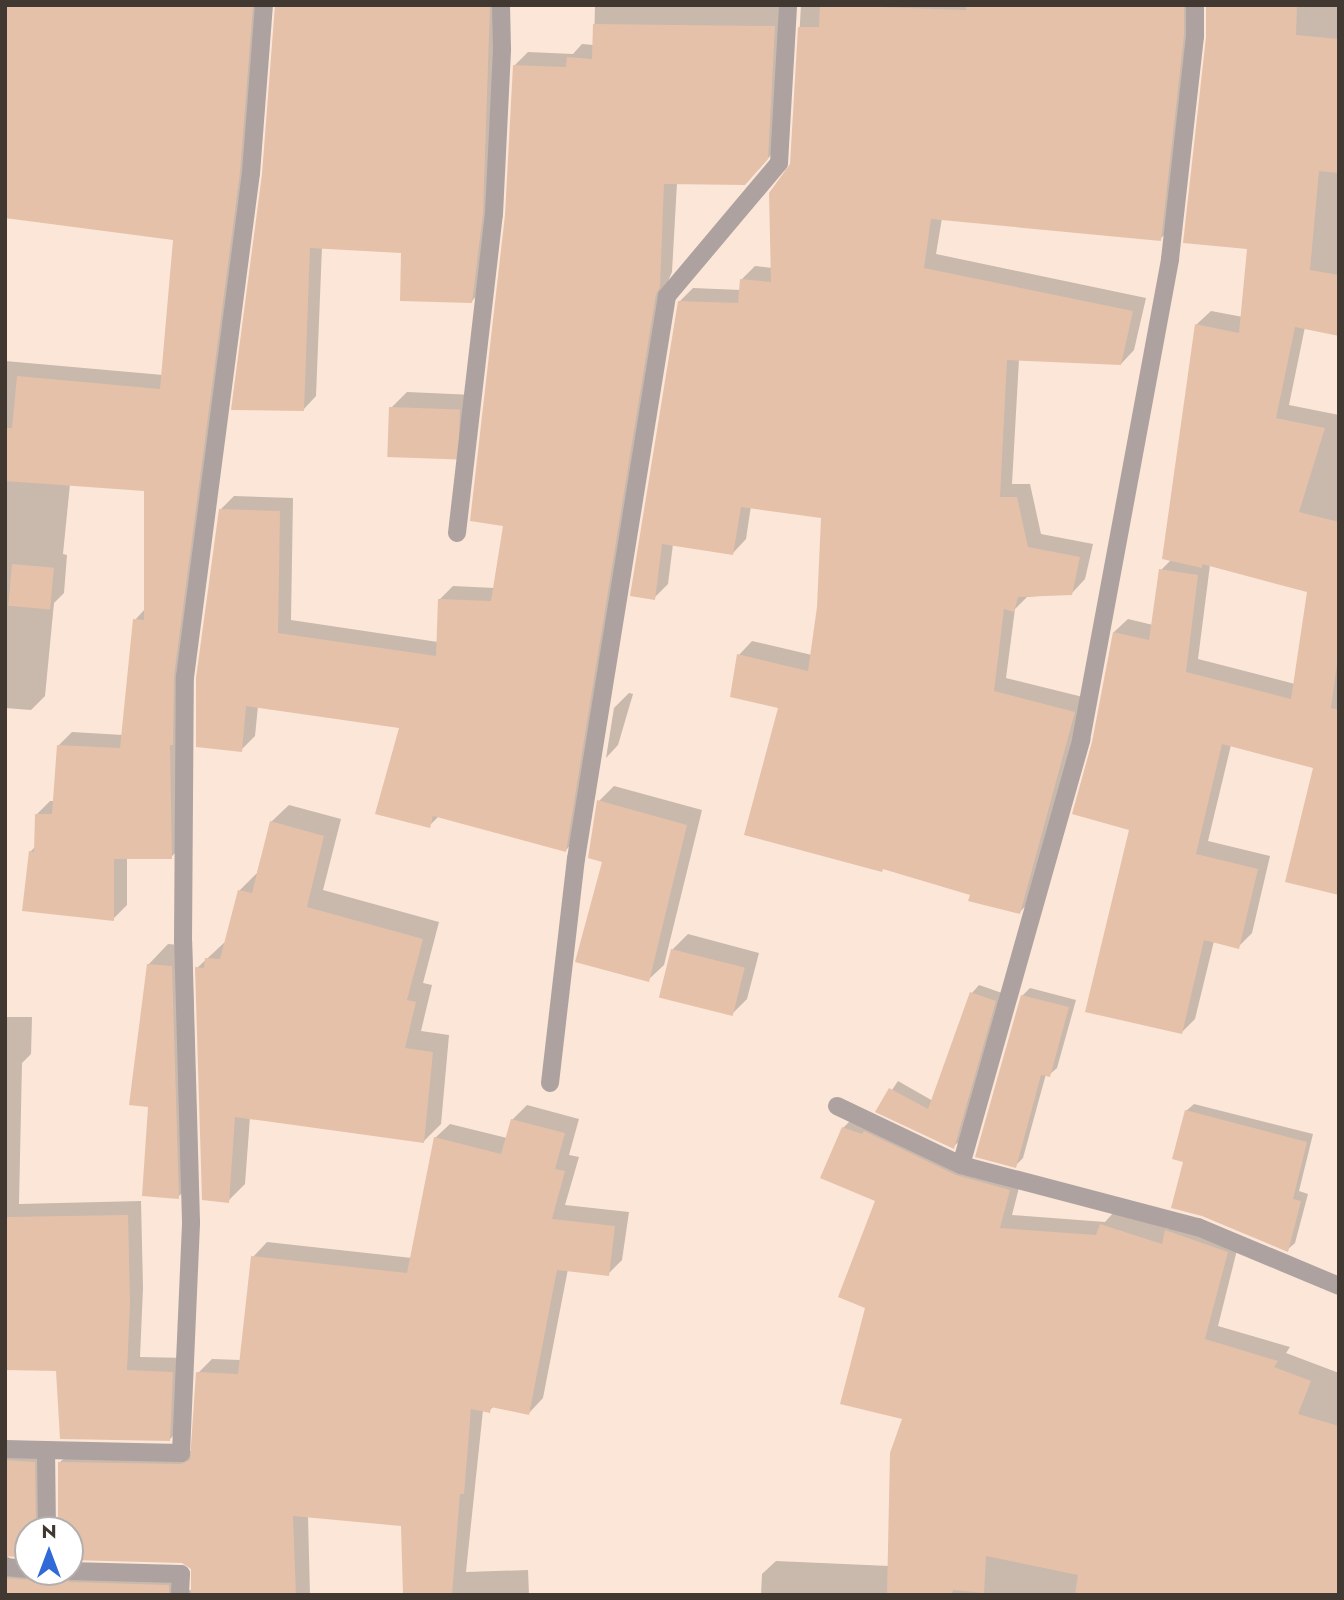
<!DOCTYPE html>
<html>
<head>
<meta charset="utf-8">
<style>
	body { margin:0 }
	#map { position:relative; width:1344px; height:1600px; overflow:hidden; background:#fce6d8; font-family:Jost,sans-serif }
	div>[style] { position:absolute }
	.shadow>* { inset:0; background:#0003 }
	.building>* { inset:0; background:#e6c1aa; transform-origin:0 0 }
	.minor>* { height:18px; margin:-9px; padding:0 9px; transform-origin:9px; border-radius:9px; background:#ada29f }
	span { translate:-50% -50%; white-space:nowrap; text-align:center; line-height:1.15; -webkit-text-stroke:5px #fff; paint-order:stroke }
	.frame { position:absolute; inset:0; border:7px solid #413832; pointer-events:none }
	.north { position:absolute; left:14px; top:1516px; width:70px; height:70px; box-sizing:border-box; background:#fff; border:2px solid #b3afad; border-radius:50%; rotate:0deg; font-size:19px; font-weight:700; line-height:28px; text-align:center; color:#413832 }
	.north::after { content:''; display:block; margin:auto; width:24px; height:32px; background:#3169d7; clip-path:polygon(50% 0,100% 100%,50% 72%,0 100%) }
</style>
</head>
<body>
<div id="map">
	<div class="shadow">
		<i style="clip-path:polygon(5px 5px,265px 5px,187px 661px,185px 844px,171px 857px,127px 857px,127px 905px,113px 919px,30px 852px,36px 846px,37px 814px,50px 801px,55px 801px,59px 745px,72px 732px,123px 735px,135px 620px,145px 609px,145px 490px,70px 484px,63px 554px,67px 555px,64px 593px,54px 603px,45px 696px,31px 710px,5px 708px,5px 361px,163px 375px,175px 239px)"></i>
		<i style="clip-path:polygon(277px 5px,503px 5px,485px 287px,472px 301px,403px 252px,322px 247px,316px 396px,303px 410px,264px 174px)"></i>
		<i style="clip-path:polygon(595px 5px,789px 5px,781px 143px,759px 169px,677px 183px,672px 272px,669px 279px,578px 837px,565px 851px,439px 816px,429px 826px,401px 726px,258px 706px,255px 736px,241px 750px,220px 510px,234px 496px,293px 498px,291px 620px,438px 642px,439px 600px,453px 586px,494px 588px,505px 525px,507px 215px,514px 66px,528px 52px,573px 54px,582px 44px,594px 45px)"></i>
		<i style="clip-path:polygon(801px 5px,1197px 5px,1173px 226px,1160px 239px,942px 218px,936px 254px,1146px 298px,1134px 350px,1121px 364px,1019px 359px,1012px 484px,1030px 484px,1041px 534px,1093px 544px,1085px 579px,1072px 593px,1027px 597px,1015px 609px,1006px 678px,1087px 698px,1033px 898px,1020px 912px,972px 893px,781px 707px,739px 655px,752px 641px,812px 655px,819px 608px,823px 517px,751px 506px,746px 539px,733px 553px,673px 544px,668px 584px,654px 598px,679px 302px,693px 288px,741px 290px,741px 280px,755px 266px,772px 268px,792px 164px)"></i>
		<i style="clip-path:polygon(evenodd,1208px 5px,1339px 5px,1339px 334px,1305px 327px,1289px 405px,1339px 415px,1339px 894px,1315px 766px,1231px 745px,1208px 841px,1270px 856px,1252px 933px,1238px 947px,1214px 941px,1195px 1019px,1182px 1032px,1131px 829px,1094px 742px,1114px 632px,1128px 619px,1153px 625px,1161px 570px,1172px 559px,1164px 558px,1197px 324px,1211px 311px,1243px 317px,1249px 248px,1208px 37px,1208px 5px,1210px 565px,1309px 591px,1295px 684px,1198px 659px,1210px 565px)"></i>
		<i style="clip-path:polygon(407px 392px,474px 395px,469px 442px,453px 457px,391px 408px)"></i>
		<i style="clip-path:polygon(629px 693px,633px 694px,618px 745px,606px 758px,614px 708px)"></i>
		<i style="clip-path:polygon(614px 786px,702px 810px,664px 965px,648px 980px,604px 861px,599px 801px)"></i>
		<i style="clip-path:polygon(289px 805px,341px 819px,323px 890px,439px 922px,423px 983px,432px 985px,421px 1031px,449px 1035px,441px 1124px,423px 1142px,250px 1117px,245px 1184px,228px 1201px,197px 968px,226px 941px,240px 890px,257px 873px,271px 822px)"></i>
		<i style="clip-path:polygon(688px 934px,759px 953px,747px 999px,731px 1015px,672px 950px)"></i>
		<i style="clip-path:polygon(168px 944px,192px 946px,198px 1177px,178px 1197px,150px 1106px,148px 965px)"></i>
		<i style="clip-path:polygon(979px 985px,1002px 993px,961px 1140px,953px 1147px,878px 1111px,898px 1081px,933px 1101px,972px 993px)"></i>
		<i style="clip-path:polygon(1030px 988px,1076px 1000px,1057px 1068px,1049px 1075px,1046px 1074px,1023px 1158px,1015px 1166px,1022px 996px)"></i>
		<i style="clip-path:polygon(5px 1017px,32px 1017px,31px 1054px,22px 1063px,19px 1204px,141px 1201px,143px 1288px,140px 1357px,187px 1358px,184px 1425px,169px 1440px,56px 1344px,5px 1336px)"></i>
		<i style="clip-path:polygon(1194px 1104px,1313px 1134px,1299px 1191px,1308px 1194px,1295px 1243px,1287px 1250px,1186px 1111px)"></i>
		<i style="clip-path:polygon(evenodd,527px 1105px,579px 1119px,569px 1155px,579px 1157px,565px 1205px,629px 1212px,622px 1260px,608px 1274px,568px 1269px,543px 1398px,529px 1413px,494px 1406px,489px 1411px,483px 1410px,466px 1572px,528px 1570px,529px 1595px,404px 1595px,402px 1524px,308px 1516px,310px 1595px,5px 1595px,5px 1454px,48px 1448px,55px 1526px,60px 1526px,59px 1463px,74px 1449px,193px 1451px,198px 1373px,212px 1359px,241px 1360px,253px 1257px,267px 1242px,412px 1258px,435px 1138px,450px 1124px,507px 1138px,512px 1120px,527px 1105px,28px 1530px,70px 1530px,70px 1572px,28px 1572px,6px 1555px,28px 1558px,28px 1530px,527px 1105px,74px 1558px,187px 1562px,194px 1574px,193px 1592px,184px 1586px,183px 1571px,74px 1563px,74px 1558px)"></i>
		<i style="clip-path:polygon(857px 1114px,970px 1162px,1022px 1176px,1012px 1215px,1105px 1222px,1115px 1211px,1169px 1229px,1180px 1218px,1240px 1238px,1218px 1326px,1290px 1347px,1286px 1353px,1339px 1373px,1339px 1595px,761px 1595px,762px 1574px,776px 1561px,889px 1566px,904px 1418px,867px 1307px,877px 1200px,843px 1128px)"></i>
	</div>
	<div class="building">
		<i style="clip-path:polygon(5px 5px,253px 5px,240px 172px,174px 676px,173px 745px,170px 745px,172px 859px,114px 859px,114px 921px,22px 911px,29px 851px,34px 852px,35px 814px,52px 814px,57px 745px,120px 748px,133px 619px,144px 620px,144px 491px,5px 481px,5px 428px,12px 428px,17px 376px,160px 389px,173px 240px,5px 218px)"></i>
		<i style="clip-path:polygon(275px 5px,490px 5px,483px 213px,472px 303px,400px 301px,401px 253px,310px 248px,304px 411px,231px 410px,262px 174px)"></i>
		<i style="clip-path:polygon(820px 5px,966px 10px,966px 5px,1184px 5px,1184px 35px,1161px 241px,931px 219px,924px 268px,1133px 311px,1121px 365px,1007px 360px,1000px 497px,1017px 497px,1028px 547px,1080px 557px,1072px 595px,1018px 597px,1014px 612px,1004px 609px,994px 691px,1075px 712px,1020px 914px,968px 901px,970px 895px,883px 869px,882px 872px,744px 835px,778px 708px,730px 697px,737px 654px,808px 671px,817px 607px,821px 518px,741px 507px,733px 555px,662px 544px,655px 600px,630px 596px,678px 301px,738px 303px,740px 279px,771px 282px,769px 193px,790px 164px,798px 27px,819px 27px)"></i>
		<i style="clip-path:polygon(1206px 5px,1297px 5px,1296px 35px,1339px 39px,1339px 173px,1319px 171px,1310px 270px,1339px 275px,1339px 336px,1295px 327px,1276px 418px,1325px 428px,1299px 512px,1339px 522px,1339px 649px,1331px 708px,1339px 710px,1339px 895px,1285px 882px,1313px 768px,1222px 744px,1196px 854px,1258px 869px,1239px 949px,1204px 940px,1182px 1034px,1085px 1012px,1129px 830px,1072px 814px,1092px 742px,1113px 632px,1149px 640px,1159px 569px,1198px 575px,1186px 672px,1291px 699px,1307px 592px,1202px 564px,1202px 568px,1162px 559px,1195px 324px,1239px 333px,1247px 249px,1183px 243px,1206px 37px)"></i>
		<i style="clip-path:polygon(593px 24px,775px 26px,768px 159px,745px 185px,664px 184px,660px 287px,656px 294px,566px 852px,433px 816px,430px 828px,375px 814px,399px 728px,246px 706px,242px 752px,196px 747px,196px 678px,219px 509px,280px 511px,278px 633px,436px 656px,438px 599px,491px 601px,503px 526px,470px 521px,505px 215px,513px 65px,566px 67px,567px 57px,592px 59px)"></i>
		<i style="left:389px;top:407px;width:71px;height:50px;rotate:2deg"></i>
		<i style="left:12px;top:564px;width:42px;height:42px;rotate:5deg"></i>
		<i style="clip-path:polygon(597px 800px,687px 825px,649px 982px,575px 962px,602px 862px,588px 858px)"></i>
		<i style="clip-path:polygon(270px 821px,324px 836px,307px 907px,423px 939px,407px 1000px,416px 1002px,405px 1048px,433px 1052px,424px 1143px,235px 1117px,229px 1203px,202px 1200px,195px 967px,204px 968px,205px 958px,220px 959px,238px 890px,252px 893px)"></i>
		<i style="left:671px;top:949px;width:76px;height:50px;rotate:14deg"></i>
		<i style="clip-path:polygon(147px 964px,172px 966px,179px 1199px,142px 1196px,148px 1107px,129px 1105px)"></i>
		<i style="clip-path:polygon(970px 992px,996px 1001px,954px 1149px,875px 1112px,889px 1088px,928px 1109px)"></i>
		<i style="clip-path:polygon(1021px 995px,1069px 1007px,1050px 1077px,1041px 1075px,1016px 1168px,975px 1157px)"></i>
		<i style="clip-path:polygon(1185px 1110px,1307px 1142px,1293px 1199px,1301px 1201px,1288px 1252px,1202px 1216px,1171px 1208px,1183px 1162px,1172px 1159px)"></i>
		<i style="clip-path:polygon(511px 1119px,565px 1133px,555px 1169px,565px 1171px,552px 1219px,615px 1226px,609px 1276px,557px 1270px,529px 1415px,491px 1407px,490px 1413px,471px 1409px,464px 1494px,460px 1494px,452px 1595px,403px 1595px,401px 1526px,293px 1516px,296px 1595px,191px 1595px,191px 1569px,182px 1563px,70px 1560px,70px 1530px,58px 1530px,58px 1462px,181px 1464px,190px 1460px,196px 1372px,238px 1374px,251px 1256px,407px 1273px,434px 1137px,501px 1154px)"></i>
		<i style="clip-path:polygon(842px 1127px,862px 1134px,864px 1131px,956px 1175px,1010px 1190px,1000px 1228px,1096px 1235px,1100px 1224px,1162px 1244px,1165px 1230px,1228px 1252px,1205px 1339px,1278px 1361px,1274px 1367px,1311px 1381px,1298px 1414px,1339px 1426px,1339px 1595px,1075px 1595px,1078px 1575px,986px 1556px,984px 1593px,953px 1590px,952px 1595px,887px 1595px,890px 1453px,902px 1419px,840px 1404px,865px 1308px,838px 1297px,875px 1201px,820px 1178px)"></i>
		<i style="clip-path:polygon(128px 1215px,130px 1303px,127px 1370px,173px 1372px,170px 1441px,60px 1439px,56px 1371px,5px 1370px,5px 1217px)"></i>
		<i style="clip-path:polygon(5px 1460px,35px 1462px,36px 1530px,28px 1530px,28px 1558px,5px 1556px)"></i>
		<i style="clip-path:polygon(39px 1572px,59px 1572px,64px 1580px,70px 1582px,169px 1585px,169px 1595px,5px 1595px,5px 1578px,32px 1580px)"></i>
	</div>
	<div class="minor">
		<i style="left:457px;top:533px;width:321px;rotate:-83.4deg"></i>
		<i style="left:494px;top:214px;width:165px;rotate:-87.2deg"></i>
		<i style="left:502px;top:49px;width:44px;rotate:-91.3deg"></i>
		<i style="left:550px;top:1083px;width:226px;rotate:-83.4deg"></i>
		<i style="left:576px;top:859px;width:570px;rotate:-80.82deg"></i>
		<i style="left:667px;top:296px;width:174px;rotate:-49.9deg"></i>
		<i style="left:779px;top:163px;width:158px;rotate:-86.7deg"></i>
		<i style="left:837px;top:1106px;width:137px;rotate:25.4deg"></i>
		<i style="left:961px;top:1165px;width:245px;rotate:14.7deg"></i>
		<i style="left:1198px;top:1227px;width:153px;rotate:22.7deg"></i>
		<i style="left:961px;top:1165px;width:442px;rotate:-74.2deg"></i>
		<i style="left:1081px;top:740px;width:489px;rotate:-79.5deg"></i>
		<i style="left:1170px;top:259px;width:224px;rotate:-83.6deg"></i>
		<i style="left:1195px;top:36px;width:31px;rotate:-90deg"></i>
		<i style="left:5px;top:1449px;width:41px;rotate:1.4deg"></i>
		<i style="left:47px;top:1530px;width:80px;rotate:-90.7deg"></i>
		<i style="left:46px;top:1450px;width:135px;rotate:1.3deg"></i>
		<i style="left:181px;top:1453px;width:231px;rotate:-87.5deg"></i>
		<i style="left:191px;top:1222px;width:281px;rotate:-91.6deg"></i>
		<i style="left:183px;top:941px;width:264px;rotate:-89.6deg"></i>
		<i style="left:185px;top:677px;width:508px;rotate:-82.54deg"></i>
		<i style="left:251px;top:173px;width:169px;rotate:-85.6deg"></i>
		<i style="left:5px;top:1567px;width:23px;rotate:5deg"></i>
		<i style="left:70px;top:1571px;width:111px;rotate:1.5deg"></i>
		<i style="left:181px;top:1574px;width:21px;rotate:93deg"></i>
	</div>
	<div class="frame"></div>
	<div class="north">N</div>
</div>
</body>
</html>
